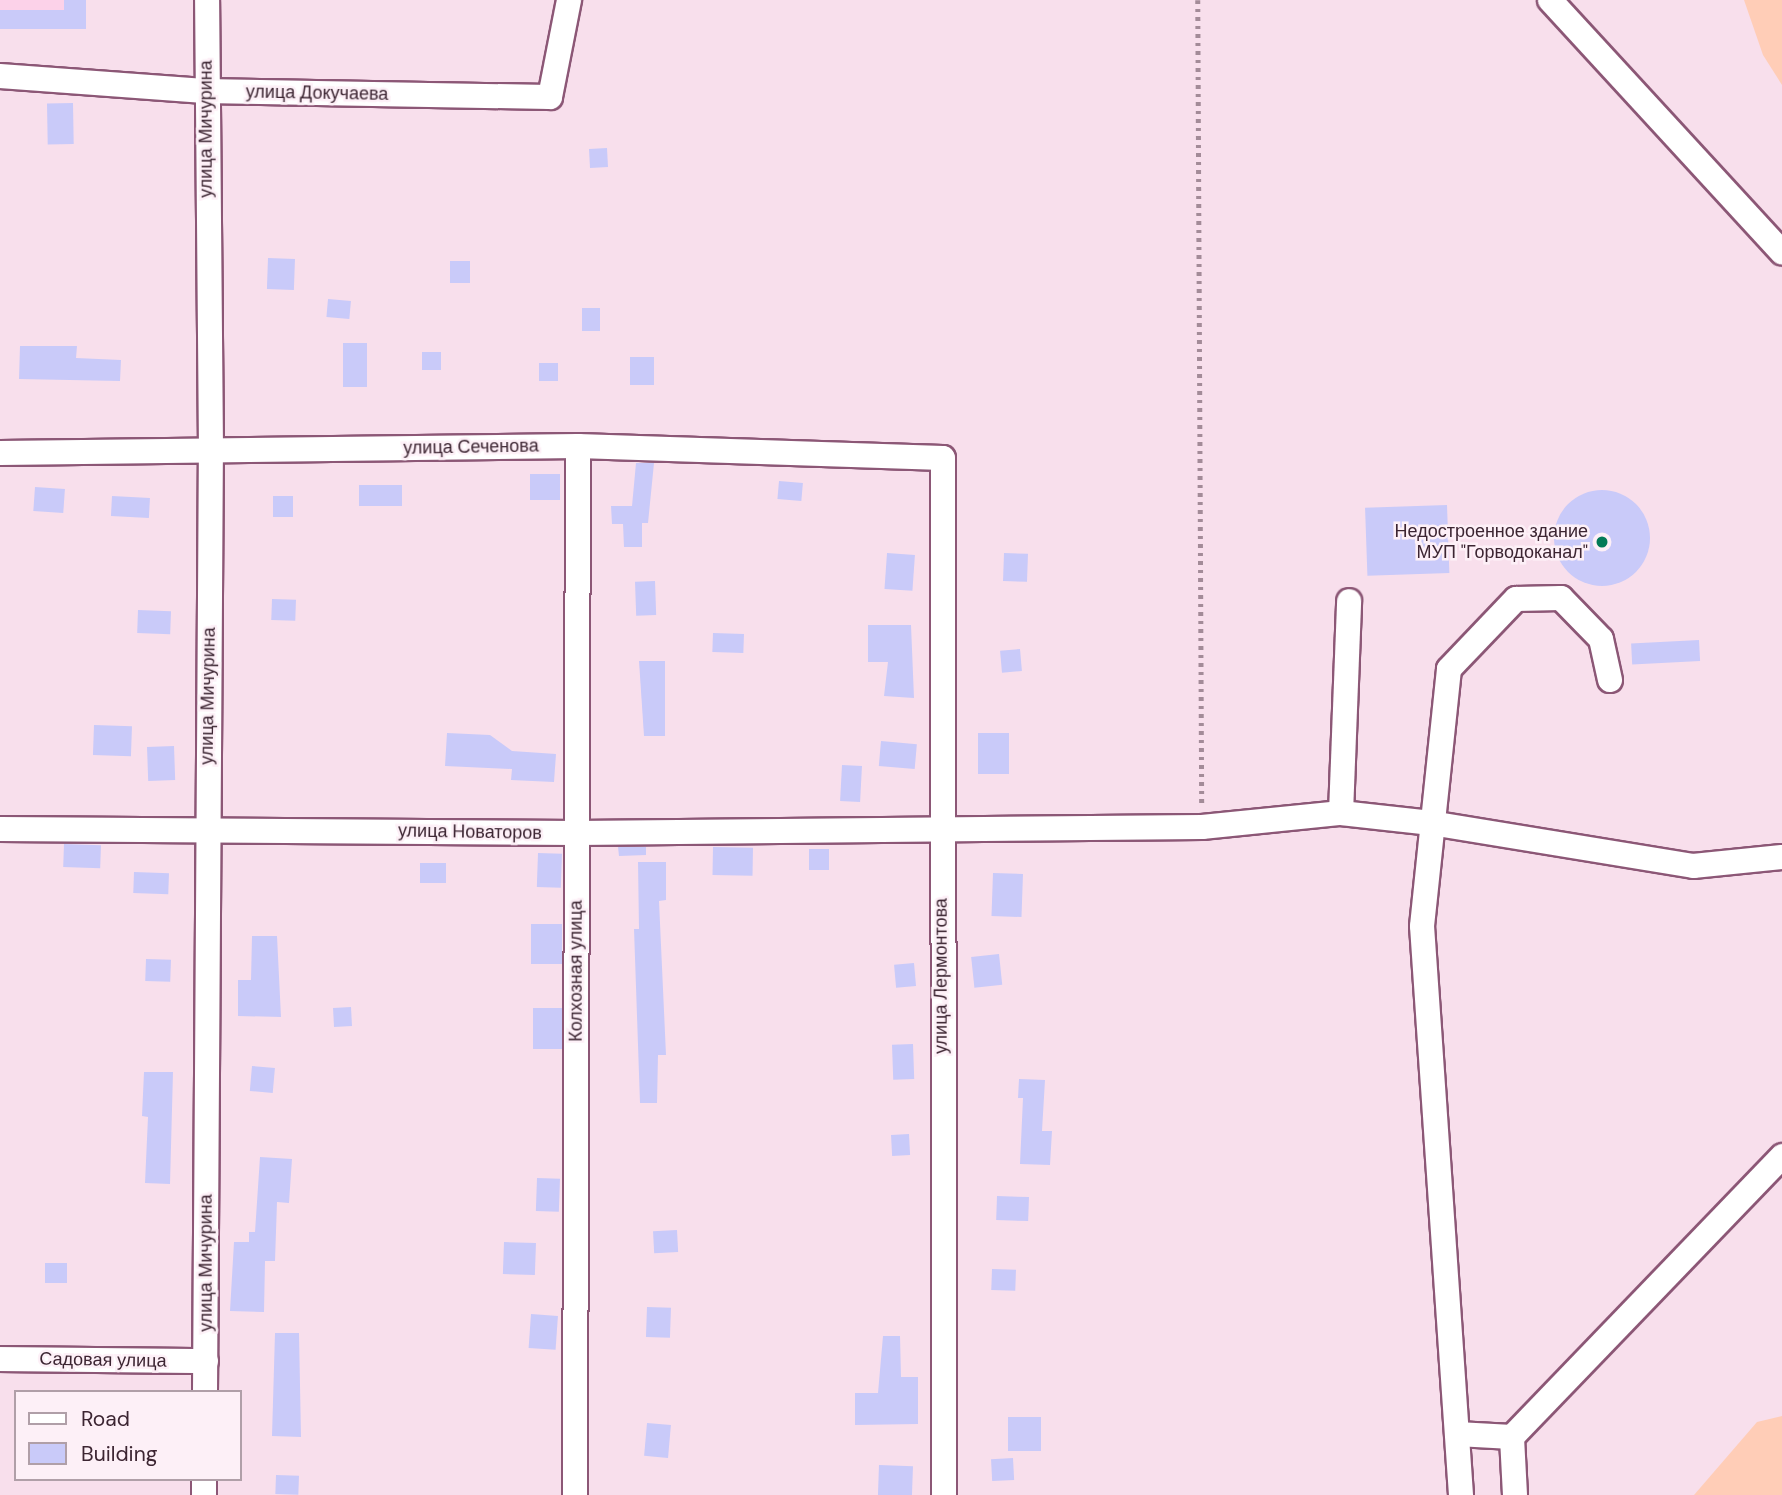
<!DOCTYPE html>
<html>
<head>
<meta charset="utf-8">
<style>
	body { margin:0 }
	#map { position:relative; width:1782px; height:1495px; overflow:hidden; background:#f8dfec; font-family:"DM Sans",sans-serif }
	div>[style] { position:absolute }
	.built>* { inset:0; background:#fcd2e9; transform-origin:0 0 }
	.green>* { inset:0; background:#ffcdb7 }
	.building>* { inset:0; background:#c9caf9; transform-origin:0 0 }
	.round { border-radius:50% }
	.path>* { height:4.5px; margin-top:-2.25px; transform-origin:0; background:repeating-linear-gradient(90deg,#a38b98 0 3.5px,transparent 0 8.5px) }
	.roads { filter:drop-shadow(2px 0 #8c5776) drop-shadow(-2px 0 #8c5776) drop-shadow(0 2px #8c5776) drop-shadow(0 -2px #8c5776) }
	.minor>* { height:24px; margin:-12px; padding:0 12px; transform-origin:12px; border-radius:12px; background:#fff }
	.dots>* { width:19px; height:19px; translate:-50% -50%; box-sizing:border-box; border:4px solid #fdf0f7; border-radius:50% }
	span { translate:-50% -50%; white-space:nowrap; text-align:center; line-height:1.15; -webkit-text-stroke:5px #fdf0f7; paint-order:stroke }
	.street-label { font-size:18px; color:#3c2532 }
	.poi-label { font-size:18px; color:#3c2532 }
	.right { translate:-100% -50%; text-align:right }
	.legend { position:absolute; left:14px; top:1390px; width:228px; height:91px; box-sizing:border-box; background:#fdf0f7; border:2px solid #b09fa8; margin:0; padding:9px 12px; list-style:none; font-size:21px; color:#3c2532 }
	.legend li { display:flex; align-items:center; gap:14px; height:35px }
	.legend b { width:35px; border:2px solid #b09fa8 }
</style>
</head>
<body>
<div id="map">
	<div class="built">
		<i style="left:0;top:0;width:86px;height:29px"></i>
	</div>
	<div class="green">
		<i style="clip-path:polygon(1744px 0,1782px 0,1782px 85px,1763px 55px)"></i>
		<i style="clip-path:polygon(1782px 1416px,1782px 1495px,1694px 1495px,1757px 1422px)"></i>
	</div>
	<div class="building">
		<i style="clip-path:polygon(64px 0,86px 0,86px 29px,0 29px,0 10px,64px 10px)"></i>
		<i style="left:73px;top:103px;width:41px;height:26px;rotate:89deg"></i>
		<i style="left:607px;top:148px;width:19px;height:18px;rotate:87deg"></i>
		<i style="left:268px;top:258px;width:27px;height:31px;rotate:2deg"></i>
		<i style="left:450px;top:261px;width:20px;height:22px"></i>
		<i style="left:328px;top:299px;width:23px;height:18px;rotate:5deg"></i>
		<i style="left:582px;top:308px;width:18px;height:23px"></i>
		<i style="left:343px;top:343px;width:24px;height:44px"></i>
		<i style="clip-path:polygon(20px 346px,77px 346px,76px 358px,121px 360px,120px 381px,19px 379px)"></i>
		<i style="left:422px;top:352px;width:19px;height:18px"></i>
		<i style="left:630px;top:357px;width:24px;height:28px"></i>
		<i style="left:539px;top:363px;width:19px;height:18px"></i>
		<i style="clip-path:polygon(636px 463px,654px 463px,648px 523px,642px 523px,642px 547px,624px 547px,623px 524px,612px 524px,611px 506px,632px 506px)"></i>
		<i style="left:530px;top:474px;width:30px;height:26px"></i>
		<i style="left:779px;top:481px;width:24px;height:18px;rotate:5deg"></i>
		<i style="left:402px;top:485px;width:21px;height:43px;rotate:90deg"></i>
		<i style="left:35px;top:487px;width:30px;height:24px;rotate:4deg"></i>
		<i class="round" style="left:1554px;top:490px;width:96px;height:96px"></i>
		<i style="left:112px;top:496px;width:38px;height:20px;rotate:3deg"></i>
		<i style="left:273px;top:496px;width:20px;height:21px"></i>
		<i style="left:1447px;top:505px;width:68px;height:82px;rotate:88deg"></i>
		<i style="left:887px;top:553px;width:28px;height:36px;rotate:4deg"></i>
		<i style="left:1004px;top:553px;width:24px;height:28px;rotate:2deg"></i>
		<i style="left:655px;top:581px;width:34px;height:20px;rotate:88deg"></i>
		<i style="left:272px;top:599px;width:24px;height:21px;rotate:2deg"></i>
		<i style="left:138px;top:610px;width:33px;height:23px;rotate:2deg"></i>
		<i style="clip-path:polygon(868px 625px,911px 625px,914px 698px,884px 696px,888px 662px,868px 662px)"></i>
		<i style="left:713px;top:633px;width:31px;height:19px;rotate:2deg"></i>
		<i style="left:1699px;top:640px;width:21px;height:68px;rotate:87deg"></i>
		<i style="left:1020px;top:649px;width:22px;height:20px;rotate:85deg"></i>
		<i style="clip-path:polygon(639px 661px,665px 661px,665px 736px,644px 736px)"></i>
		<i style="left:94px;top:725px;width:38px;height:30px;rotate:2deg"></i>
		<i style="clip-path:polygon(447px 733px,490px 735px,512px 751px,556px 754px,554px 782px,511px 780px,512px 769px,445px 766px)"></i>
		<i style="left:1009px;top:733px;width:41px;height:31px;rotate:90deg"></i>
		<i style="left:881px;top:741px;width:36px;height:25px;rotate:5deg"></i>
		<i style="left:174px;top:746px;width:34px;height:27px;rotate:88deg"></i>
		<i style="left:842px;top:765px;width:20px;height:36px;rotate:3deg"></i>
		<i style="left:64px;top:844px;width:37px;height:23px;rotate:2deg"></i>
		<i style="clip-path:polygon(618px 847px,646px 847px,646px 855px,619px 856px)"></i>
		<i style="left:713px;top:847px;width:40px;height:28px;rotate:1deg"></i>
		<i style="left:809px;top:849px;width:20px;height:21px"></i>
		<i style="left:538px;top:853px;width:24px;height:34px;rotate:2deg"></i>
		<i style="clip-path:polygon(638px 862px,666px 862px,666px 900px,659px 901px,666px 1055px,658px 1055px,657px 1103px,640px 1103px,634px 929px,639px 929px)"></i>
		<i style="left:420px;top:863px;width:26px;height:20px"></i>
		<i style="left:134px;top:872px;width:35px;height:21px;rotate:2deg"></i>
		<i style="left:993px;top:873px;width:30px;height:43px;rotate:2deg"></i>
		<i style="left:531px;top:924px;width:31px;height:40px"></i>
		<i style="clip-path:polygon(252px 936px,277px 936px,281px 1017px,238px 1016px,238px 980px,251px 980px)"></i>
		<i style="left:999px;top:954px;width:31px;height:28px;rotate:84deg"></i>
		<i style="left:146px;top:959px;width:25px;height:22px;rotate:2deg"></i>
		<i style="left:914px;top:963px;width:23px;height:20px;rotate:85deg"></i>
		<i style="left:351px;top:1007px;width:19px;height:18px;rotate:87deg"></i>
		<i style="left:533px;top:1008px;width:29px;height:41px"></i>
		<i style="left:913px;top:1044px;width:35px;height:21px;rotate:88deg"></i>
		<i style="left:252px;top:1066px;width:23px;height:25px;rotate:5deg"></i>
		<i style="clip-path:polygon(144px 1072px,173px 1072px,170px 1184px,145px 1183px,148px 1117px,142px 1116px)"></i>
		<i style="clip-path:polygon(1019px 1079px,1045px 1080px,1042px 1131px,1052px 1131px,1050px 1165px,1020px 1164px,1023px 1098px,1018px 1098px)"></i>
		<i style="left:909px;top:1134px;width:21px;height:18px;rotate:87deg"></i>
		<i style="clip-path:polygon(260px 1157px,292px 1159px,289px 1203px,277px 1202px,275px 1261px,265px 1261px,264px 1312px,230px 1311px,234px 1242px,249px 1242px,249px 1232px,255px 1232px)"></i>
		<i style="left:537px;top:1178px;width:23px;height:33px;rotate:2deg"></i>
		<i style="left:997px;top:1196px;width:32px;height:24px;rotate:2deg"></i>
		<i style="left:677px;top:1230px;width:22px;height:24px;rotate:87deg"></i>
		<i style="left:504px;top:1242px;width:32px;height:32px;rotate:2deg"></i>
		<i style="left:45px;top:1263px;width:22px;height:20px"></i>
		<i style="left:992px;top:1269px;width:24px;height:21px;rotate:2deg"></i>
		<i style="left:647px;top:1307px;width:24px;height:30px;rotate:2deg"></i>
		<i style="left:531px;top:1314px;width:27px;height:34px;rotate:4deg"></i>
		<i style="clip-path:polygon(275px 1333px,299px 1333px,301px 1437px,272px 1436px)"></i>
		<i style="clip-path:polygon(883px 1336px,900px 1336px,901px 1377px,918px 1377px,918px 1424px,855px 1425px,855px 1393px,878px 1393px)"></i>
		<i style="left:1008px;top:1417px;width:33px;height:34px"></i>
		<i style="left:647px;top:1423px;width:24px;height:33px;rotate:5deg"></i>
		<i style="left:1013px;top:1458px;width:22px;height:22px;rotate:87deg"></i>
		<i style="left:879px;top:1465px;width:34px;height:30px;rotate:2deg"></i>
		<i style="left:276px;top:1475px;width:23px;height:19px;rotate:2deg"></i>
	</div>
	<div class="path">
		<i style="left:1198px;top:0;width:805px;rotate:89.72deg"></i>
	</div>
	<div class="roads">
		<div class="minor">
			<i style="left:1550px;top:0;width:343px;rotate:47.4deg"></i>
			<i style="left:0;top:76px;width:205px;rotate:4.2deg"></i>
			<i style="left:204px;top:91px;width:346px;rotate:1deg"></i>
			<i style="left:550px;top:97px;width:99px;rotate:-78.9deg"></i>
			<i style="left:0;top:453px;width:578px;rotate:-0.69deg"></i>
			<i style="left:578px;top:446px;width:365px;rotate:1.9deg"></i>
			<i style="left:943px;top:458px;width:1037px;rotate:89.94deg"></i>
			<i style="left:1341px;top:813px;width:212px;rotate:-87.8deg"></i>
			<i style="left:0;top:829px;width:577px;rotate:0.4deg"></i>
			<i style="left:577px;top:833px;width:625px;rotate:-0.55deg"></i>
			<i style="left:1202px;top:827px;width:140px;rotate:-5.8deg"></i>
			<i style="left:1341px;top:813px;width:91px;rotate:6.3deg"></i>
			<i style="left:1431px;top:823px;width:266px;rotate:9.3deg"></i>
			<i style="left:1693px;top:866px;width:89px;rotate:-5.8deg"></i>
			<i style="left:0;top:1359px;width:206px;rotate:0.6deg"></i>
			<i style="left:205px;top:1392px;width:943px;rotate:-89.64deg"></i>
			<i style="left:211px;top:449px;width:449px;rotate:-90.5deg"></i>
			<i style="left:1457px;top:1434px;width:55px;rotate:3.1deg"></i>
			<i style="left:204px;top:1495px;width:16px;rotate:-90deg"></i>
			<i style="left:575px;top:1495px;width:1049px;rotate:-89.84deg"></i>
			<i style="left:1461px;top:1495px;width:570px;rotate:-93.92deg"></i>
			<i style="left:1422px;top:926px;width:258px;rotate:-84deg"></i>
			<i style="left:1449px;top:669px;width:97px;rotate:-46.3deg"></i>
			<i style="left:1516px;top:599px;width:45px;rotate:-1.3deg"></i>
			<i style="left:1561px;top:598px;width:57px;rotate:45.7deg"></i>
			<i style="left:1601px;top:639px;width:42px;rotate:77.6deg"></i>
			<i style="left:1515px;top:1495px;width:58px;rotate:-93deg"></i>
			<i style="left:1512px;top:1437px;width:390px;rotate:-46.1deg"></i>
		</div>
	</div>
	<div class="dots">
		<i style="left:1602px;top:542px;background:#037a57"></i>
	</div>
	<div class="street-label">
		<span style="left:317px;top:93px;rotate:1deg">улица Докучаева</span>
		<span style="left:206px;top:129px;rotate:-90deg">улица Мичурина</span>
		<span style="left:471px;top:447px;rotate:-1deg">улица Сеченова</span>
		<span style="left:208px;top:696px;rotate:-89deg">улица Мичурина</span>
		<span style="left:470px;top:832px;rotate:1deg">улица Новаторов</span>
		<span style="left:576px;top:971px;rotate:-90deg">Колхозная улица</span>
		<span style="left:941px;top:976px;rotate:-90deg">улица Лермонтова</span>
		<span style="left:206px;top:1263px;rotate:-90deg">улица Мичурина</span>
		<span style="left:103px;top:1360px;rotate:1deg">Садовая улица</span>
	</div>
	<div class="poi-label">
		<span class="right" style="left:1588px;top:542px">Недостроенное здание<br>МУП "Горводоканал"</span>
	</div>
	<ul class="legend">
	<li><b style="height:9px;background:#fff"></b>Road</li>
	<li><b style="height:19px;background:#c9caf9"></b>Building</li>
	</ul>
</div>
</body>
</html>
